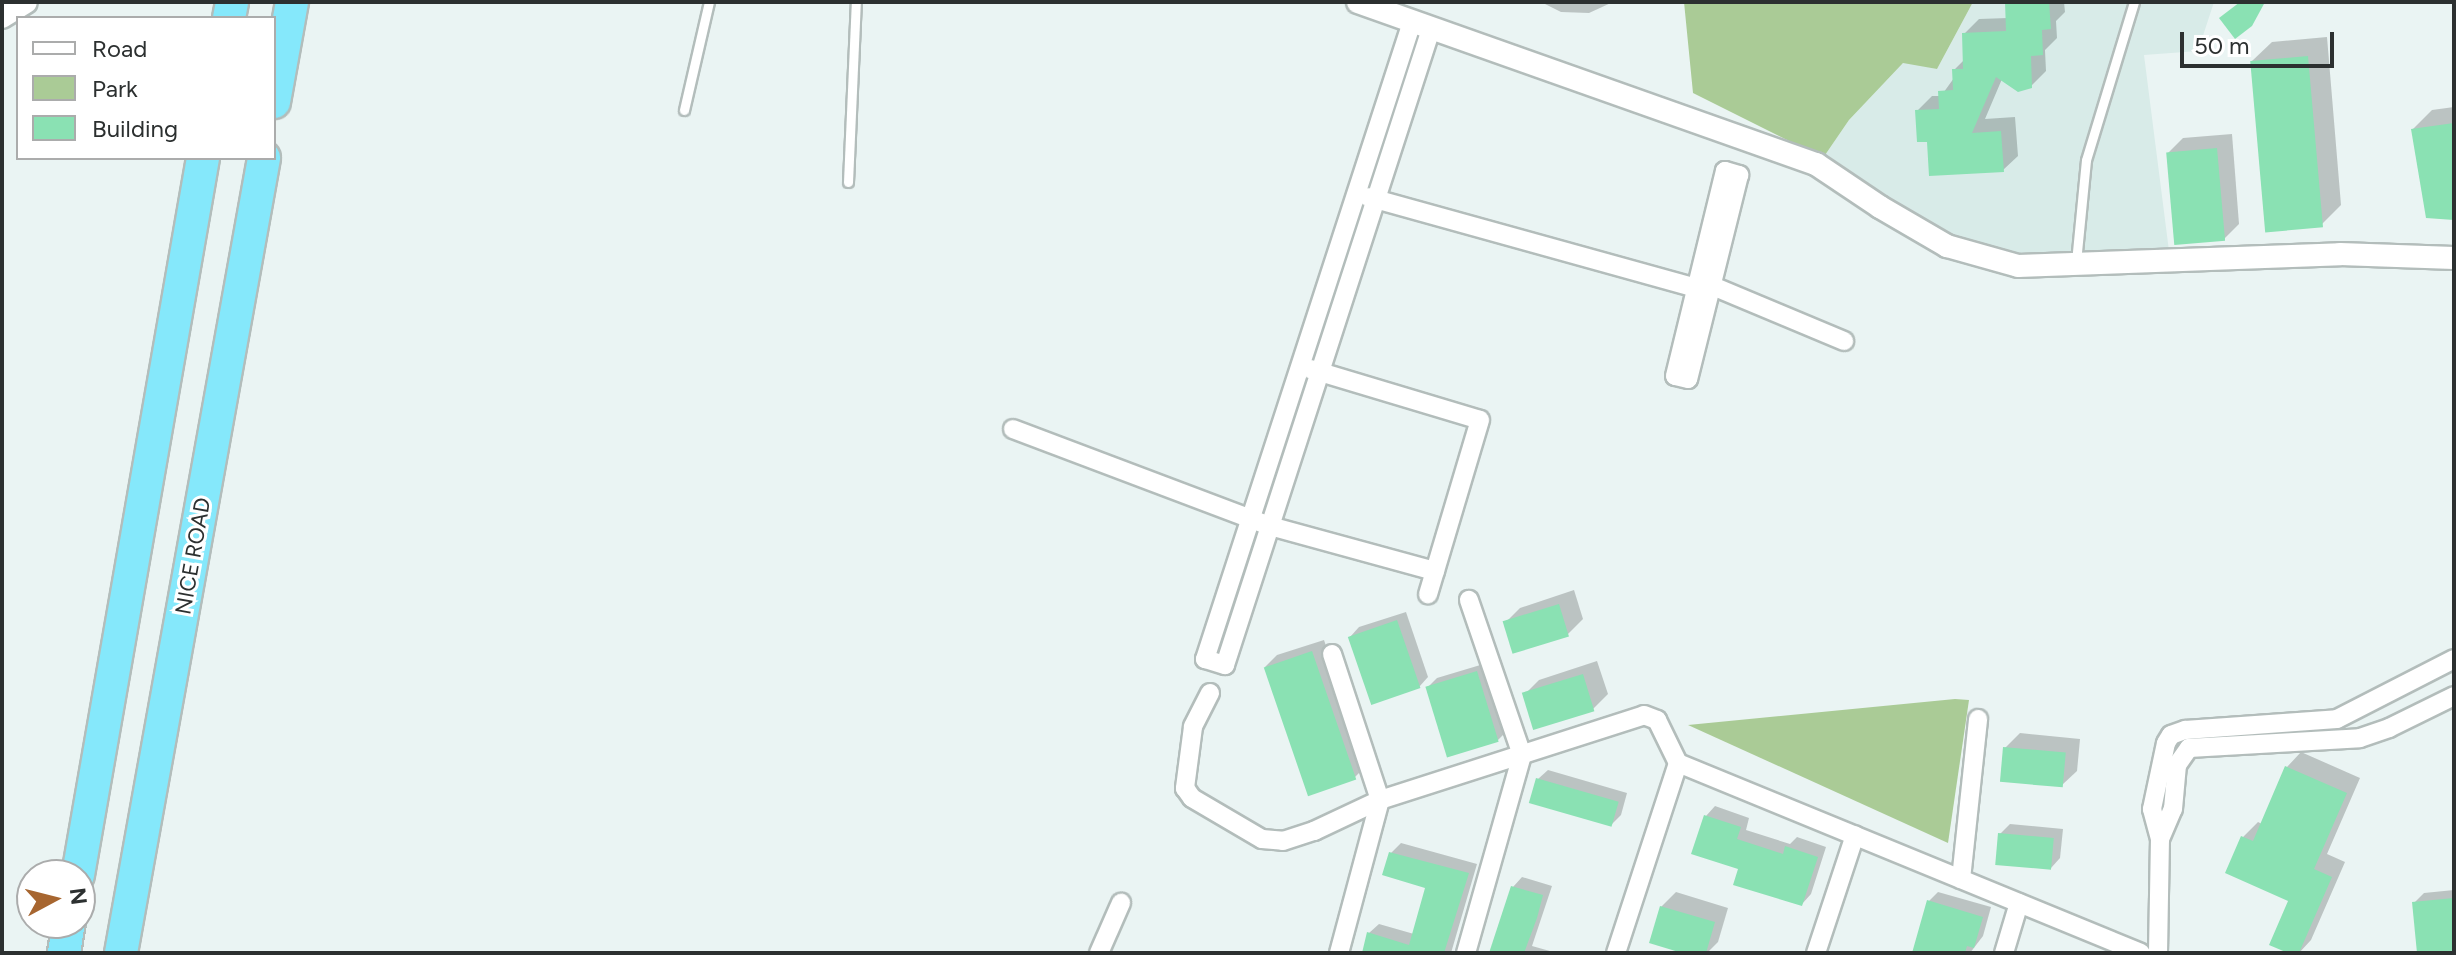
<!DOCTYPE html>
<html>
<head>
<meta charset="utf-8">
<style>
	body { margin:0 }
	#map { position:relative; width:2456px; height:955px; overflow:hidden; background:#eaf4f3; font-family:Figtree,sans-serif }
	div>[style] { position:absolute }
	.built>* { inset:0; background:#d8ebe8 }
	.green>* { inset:0; background:#aacb96 }
	.shadow>* { inset:0; background:#0003 }
	.building>* { inset:0; background:#8ae1b3; transform-origin:0 0 }
	.roads { filter:drop-shadow(2px 0 #b3bdbb) drop-shadow(-2px 0 #b3bdbb) drop-shadow(0 2px #b3bdbb) drop-shadow(0 -2px #b3bdbb) }
	.service>* { height:9px; margin:-4.5px; padding:0 4.5px; transform-origin:4.5px; border-radius:4.5px; background:#fff }
	.minor>* { height:18px; margin:-9px; padding:0 9px; transform-origin:9px; border-radius:9px; background:#fff }
	.tertiary>* { height:22px; margin:-11px; padding:0 11px; transform-origin:11px; border-radius:11px; background:#fff }
	.motorway>* { height:32px; margin:-16px; padding:0 16px; transform-origin:16px; border-radius:16px; background:#85e8fb }
	span { translate:-50% -50%; white-space:nowrap; text-align:center; line-height:1.15; -webkit-text-stroke:6px #fff; paint-order:stroke }
	.street-label { font-size:22px; color:#2c3030 }
	.frame { position:absolute; inset:0; border:4px solid #2c3030; pointer-events:none }
	.legend { position:absolute; left:16px; top:16px; width:260px; height:144px; box-sizing:border-box; background:#fff; border:2px solid #abacac; margin:0; padding:10px 14px; list-style:none; font-size:24px; color:#2c3030 }
	.legend li { display:flex; align-items:center; gap:16px; height:40px }
	.legend b { width:40px; border:2px solid #abacac }
	.north { position:absolute; left:16px; top:859px; width:80px; height:80px; box-sizing:border-box; background:#fff; border:2px solid #abacac; border-radius:50%; rotate:83deg; font-size:22px; font-weight:700; line-height:32px; text-align:center; color:#2c3030 }
	.north::after { content:''; display:block; margin:auto; width:28px; height:36px; background:#a76630; clip-path:polygon(50% 0,100% 100%,50% 72%,0 100%) }
	.scale { position:absolute; left:2180px; top:32px; width:154px; height:36px; box-sizing:border-box; border:4px solid #2c3030; border-top:0; padding-left:10px; font-size:24px; line-height:28px; white-space:nowrap; color:#2c3030; -webkit-text-stroke:6px #fff; paint-order:stroke }
</style>
</head>
<body>
<div id="map">
	<div class="built">
		<i style="clip-path:polygon(1973px 2px,2214px 2px,2198px 51px,2144px 55px,2169px 251px,2040px 258px,2003px 253px,1963px 241px,1823px 158px,1849px 120px,1904px 62px,1937px 69px)"></i>
	</div>
	<div class="green">
		<i style="clip-path:polygon(1684px 2px,1973px 2px,1937px 69px,1903px 63px,1849px 120px,1823px 158px,1693px 93px)"></i>
		<i style="clip-path:polygon(1955px 699px,1969px 700px,1948px 843px,1688px 725px)"></i>
	</div>
	<div class="shadow">
		<i style="clip-path:polygon(1541px 2px,1613px 2px,1589px 13px,1561px 12px)"></i>
		<i style="clip-path:polygon(2007px 2px,2064px 2px,2065px 12px,2056px 21px,2057px 38px,2045px 50px,2046px 71px,2031px 86px,2002px 79px,1985px 119px,2015px 117px,2018px 156px,2003px 170px,1929px 140px,1917px 111px,1932px 96px,1941px 96px,1954px 78px,1954px 70px,1965px 59px,1964px 34px,1979px 19px,2008px 18px)"></i>
		<i style="clip-path:polygon(2327px 37px,2341px 205px,2321px 225px,2252px 61px,2272px 42px)"></i>
		<i style="clip-path:polygon(2454px 107px,2454px 218px,2413px 129px,2432px 110px)"></i>
		<i style="clip-path:polygon(2232px 134px,2239px 224px,2224px 239px,2168px 153px,2183px 138px)"></i>
		<i style="clip-path:polygon(1574px 590px,1583px 619px,1568px 634px,1505px 623px,1520px 608px)"></i>
		<i style="clip-path:polygon(1406px 612px,1428px 677px,1419px 687px,1350px 637px,1359px 627px)"></i>
		<i style="clip-path:polygon(1324px 640px,1366px 766px,1354px 778px,1265px 667px,1277px 655px)"></i>
		<i style="clip-path:polygon(1597px 661px,1608px 694px,1593px 709px,1525px 694px,1539px 680px)"></i>
		<i style="clip-path:polygon(1487px 663px,1508px 730px,1498px 740px,1427px 688px,1437px 678px)"></i>
		<i style="clip-path:polygon(2020px 733px,2080px 739px,2077px 771px,2062px 785px,2005px 748px)"></i>
		<i style="clip-path:polygon(2301px 752px,2360px 778px,2327px 854px,2345px 862px,2311px 940px,2299px 953px,2293px 953px,2291px 900px,2243px 837px,2258px 822px,2262px 824px,2287px 767px)"></i>
		<i style="clip-path:polygon(1548px 770px,1627px 793px,1621px 815px,1611px 825px,1538px 779px)"></i>
		<i style="clip-path:polygon(1715px 806px,1749px 818px,1746px 830px,1790px 844px,1797px 837px,1826px 847px,1811px 894px,1802px 904px,1741px 868px,1706px 816px)"></i>
		<i style="clip-path:polygon(2010px 824px,2063px 829px,2060px 858px,2051px 868px,2000px 834px)"></i>
		<i style="clip-path:polygon(1401px 843px,1477px 864px,1451px 953px,1364px 953px,1369px 933px,1379px 924px,1414px 934px,1428px 886px,1391px 853px)"></i>
		<i style="clip-path:polygon(1522px 877px,1552px 886px,1532px 946px,1557px 953px,1494px 953px,1513px 887px)"></i>
		<i style="clip-path:polygon(2454px 890px,2454px 953px,2418px 953px,2414px 903px,2424px 893px)"></i>
		<i style="clip-path:polygon(1676px 892px,1728px 908px,1718px 942px,1707px 953px,1689px 953px,1661px 907px)"></i>
		<i style="clip-path:polygon(1938px 892px,1991px 907px,1983px 936px,1970px 953px,1913px 953px,1929px 901px)"></i>
	</div>
	<div class="building">
		<i style="clip-path:polygon(2005px 2px,2049px 2px,2051px 29px,2042px 30px,2043px 55px,2031px 56px,2032px 88px,2018px 92px,1996px 77px,1972px 133px,2001px 131px,2004px 172px,1929px 176px,1927px 142px,1917px 142px,1915px 110px,1939px 109px,1938px 91px,1953px 90px,1952px 69px,1963px 69px,1962px 33px,2006px 31px)"></i>
		<i style="clip-path:polygon(2240px 2px,2265px 2px,2252px 26px,2235px 39px,2219px 18px)"></i>
		<i style="left:2308px;top:56px;width:172px;height:58px;rotate:85deg"></i>
		<i style="clip-path:polygon(2454px 123px,2454px 220px,2426px 218px,2411px 129px)"></i>
		<i style="left:2217px;top:148px;width:93px;height:51px;rotate:85deg"></i>
		<i style="left:1559px;top:604px;width:34px;height:59px;rotate:73deg"></i>
		<i style="left:1397px;top:620px;width:72px;height:52px;rotate:71deg"></i>
		<i style="left:1312px;top:651px;width:136px;height:51px;rotate:71deg"></i>
		<i style="left:1477px;top:671px;width:74px;height:54px;rotate:73deg"></i>
		<i style="left:1583px;top:674px;width:39px;height:64px;rotate:73deg"></i>
		<i style="left:2003px;top:747px;width:63px;height:35px;rotate:5deg"></i>
		<i style="clip-path:polygon(2285px 766px,2347px 793px,2314px 869px,2332px 877px,2299px 953px,2288px 953px,2269px 945px,2288px 901px,2225px 873px,2241px 836px,2253px 841px)"></i>
		<i style="left:1536px;top:778px;width:86px;height:26px;rotate:16deg"></i>
		<i style="clip-path:polygon(1704px 815px,1741px 827px,1737px 839px,1783px 854px,1785px 846px,1818px 857px,1802px 906px,1733px 885px,1738px 869px,1691px 854px)"></i>
		<i style="left:1998px;top:833px;width:56px;height:32px;rotate:5deg"></i>
		<i style="clip-path:polygon(1389px 852px,1469px 873px,1444px 953px,1362px 953px,1367px 932px,1409px 945px,1425px 888px,1382px 875px)"></i>
		<i style="clip-path:polygon(1511px 886px,1543px 895px,1537px 918px,1524px 953px,1489px 953px)"></i>
		<i style="clip-path:polygon(2454px 898px,2454px 953px,2417px 953px,2412px 902px)"></i>
		<i style="clip-path:polygon(1927px 900px,1983px 917px,1974px 948px,1967px 946px,1965px 953px,1912px 953px)"></i>
		<i style="clip-path:polygon(1660px 906px,1715px 922px,1706px 953px,1682px 953px,1649px 943px)"></i>
	</div>
	<div class="roads">
		<div class="service">
			<i style="left:684px;top:110px;width:111px;rotate:-77deg"></i>
			<i style="left:848px;top:182px;width:180px;rotate:-87.5deg"></i>
			<i style="left:2076px;top:262px;width:102px;rotate:-84.4deg"></i>
			<i style="left:2086px;top:160px;width:165px;rotate:-73.1deg"></i>
		</div>
		<div class="minor">
			<i style="left:1412px;top:22px;width:670px;rotate:108deg"></i>
			<i style="left:1205px;top:659px;width:21px;rotate:17deg"></i>
			<i style="left:1225px;top:665px;width:669px;rotate:-72.05deg"></i>
			<i style="left:1725px;top:171px;width:15px;rotate:16deg"></i>
			<i style="left:1739px;top:175px;width:210px;rotate:104deg"></i>
			<i style="left:1688px;top:379px;width:13px;rotate:-167deg"></i>
			<i style="left:1675px;top:376px;width:211px;rotate:-76.3deg"></i>
			<i style="left:1368px;top:197px;width:341px;rotate:15.5deg"></i>
			<i style="left:1703px;top:282px;width:153px;rotate:22.7deg"></i>
			<i style="left:1310px;top:369px;width:177px;rotate:16.7deg"></i>
			<i style="left:1480px;top:420px;width:182px;rotate:106.6deg"></i>
			<i style="left:1013px;top:429px;width:275px;rotate:20.7deg"></i>
			<i style="left:1270px;top:526px;width:171px;rotate:15.3deg"></i>
			<i style="left:1332px;top:654px;width:154px;rotate:71.8deg"></i>
			<i style="left:1380px;top:800px;width:158px;rotate:105deg"></i>
			<i style="left:1210px;top:693px;width:38px;rotate:117deg"></i>
			<i style="left:1193px;top:727px;width:62px;rotate:97.5deg"></i>
			<i style="left:1185px;top:788px;width:12px;rotate:55deg"></i>
			<i style="left:1192px;top:798px;width:81px;rotate:30.4deg"></i>
			<i style="left:1262px;top:839px;width:21px;rotate:5deg"></i>
			<i style="left:1283px;top:841px;width:33px;rotate:-18deg"></i>
			<i style="left:1314px;top:831px;width:73px;rotate:-25.2deg"></i>
			<i style="left:1380px;top:800px;width:277px;rotate:-17.8deg"></i>
			<i style="left:1644px;top:715px;width:14px;rotate:21deg"></i>
			<i style="left:1657px;top:720px;width:48px;rotate:64deg"></i>
			<i style="left:2160px;top:839px;width:33px;rotate:-67deg"></i>
			<i style="left:2173px;top:809px;width:44px;rotate:-84.8deg"></i>
			<i style="left:2177px;top:765px;width:21px;rotate:-55deg"></i>
			<i style="left:2189px;top:748px;width:171px;rotate:-3.3deg"></i>
			<i style="left:2360px;top:738px;width:31px;rotate:-19deg"></i>
			<i style="left:2389px;top:728px;width:72px;rotate:-26.2deg"></i>
			<i style="left:1961px;top:879px;width:161px;rotate:-83.9deg"></i>
			<i style="left:1099px;top:953px;width:55px;rotate:-66.3deg"></i>
			<i style="left:1466px;top:953px;width:206px;rotate:-74.2deg"></i>
			<i style="left:1522px;top:755px;width:164px;rotate:-108.9deg"></i>
			<i style="left:1616px;top:953px;width:200px;rotate:-71.9deg"></i>
			<i style="left:1678px;top:763px;width:500px;rotate:22.31deg"></i>
			<i style="left:1816px;top:953px;width:124px;rotate:-71.7deg"></i>
			<i style="left:2004px;top:953px;width:52px;rotate:-73.3deg"></i>
			<i style="left:2158px;top:953px;width:114px;rotate:-89deg"></i>
			<i style="left:2160px;top:839px;width:31px;rotate:-105deg"></i>
			<i style="left:2152px;top:809px;width:67px;rotate:-78deg"></i>
			<i style="left:2166px;top:743px;width:9px;rotate:-58deg"></i>
			<i style="left:2171px;top:735px;width:15px;rotate:-20deg"></i>
			<i style="left:2185px;top:730px;width:152px;rotate:-4.1deg"></i>
			<i style="left:2337px;top:719px;width:131px;rotate:-27.1deg"></i>
		</div>
		<div class="tertiary">
			<i style="left:1358px;top:2px;width:486px;rotate:19.5deg"></i>
			<i style="left:1816px;top:164px;width:77px;rotate:33.9deg"></i>
			<i style="left:1880px;top:207px;width:78px;rotate:30.2deg"></i>
			<i style="left:1947px;top:246px;width:74px;rotate:15.7deg"></i>
			<i style="left:2018px;top:266px;width:322px;rotate:-2.1deg"></i>
			<i style="left:2340px;top:254px;width:114px;rotate:2deg"></i>
			<i style="left:2px;top:17px;width:28px;rotate:-32deg"></i>
		</div>
		<div class="motorway">
			<i style="left:229px;top:18px;width:16px;rotate:-79deg"></i>
			<i style="left:274px;top:102px;width:102px;rotate:-79.8deg"></i>
			<i style="left:78px;top:875px;width:728px;rotate:-80.11deg"></i>
			<i style="left:64px;top:953px;width:30px;rotate:-81deg"></i>
			<i style="left:121px;top:953px;width:808px;rotate:-79.8deg"></i>
		</div>
	</div>
	<div class="street-label">
		<span style="left:193px;top:556px;rotate:-80deg">NICE ROAD</span>
	</div>
	<div class="frame"></div>
	<ul class="legend">
	<li><b style="height:10px;background:#fff"></b>Road</li>
	<li><b style="height:22px;background:#aacb96"></b>Park</li>
	<li><b style="height:22px;background:#8ae1b3"></b>Building</li>
	</ul>
	<div class="north">N</div>
	<div class="scale">50 m</div>
</div>
</body>
</html>
